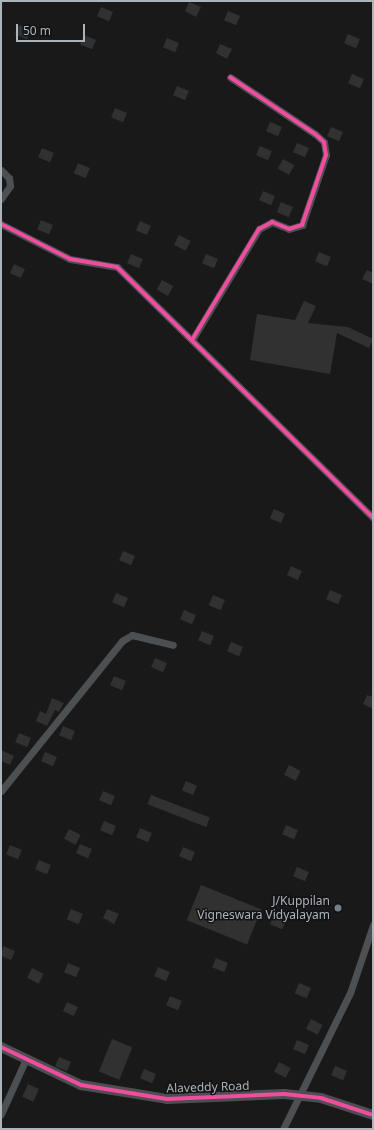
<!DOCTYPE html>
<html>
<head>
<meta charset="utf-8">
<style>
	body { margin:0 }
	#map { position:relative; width:374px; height:1130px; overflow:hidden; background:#191919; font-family:"Noto Sans",sans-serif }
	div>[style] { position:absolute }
	.building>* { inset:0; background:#313131; transform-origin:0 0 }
	.street>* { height:7px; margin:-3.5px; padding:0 3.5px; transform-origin:3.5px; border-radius:3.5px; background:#4d5052 }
	.secondary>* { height:10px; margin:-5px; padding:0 5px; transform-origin:5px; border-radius:5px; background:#4c4e50 }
	.cycleway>* { height:4px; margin:-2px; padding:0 2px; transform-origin:2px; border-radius:2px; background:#ef4d9e }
	.dots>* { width:11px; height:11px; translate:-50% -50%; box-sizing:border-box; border:2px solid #131315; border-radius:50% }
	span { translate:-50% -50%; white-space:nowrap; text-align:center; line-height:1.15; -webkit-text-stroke:3px #131315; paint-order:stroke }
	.poi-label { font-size:12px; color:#aab4b9 }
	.right { translate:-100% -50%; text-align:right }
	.street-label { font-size:12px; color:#aab4b9 }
	.frame { position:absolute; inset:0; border:2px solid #aab4b9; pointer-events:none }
	.scale { position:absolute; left:16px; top:24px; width:69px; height:18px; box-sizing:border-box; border:2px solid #aab4b9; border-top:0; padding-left:5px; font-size:12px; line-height:14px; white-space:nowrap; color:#aab4b9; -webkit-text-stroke:3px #131315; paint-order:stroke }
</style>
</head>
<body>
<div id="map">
	<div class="building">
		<i style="clip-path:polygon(189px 2px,201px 7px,196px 17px,185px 11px)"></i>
		<i style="left:101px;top:7px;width:13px;height:10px;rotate:23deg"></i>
		<i style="left:228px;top:11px;width:13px;height:10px;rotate:23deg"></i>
		<i style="left:19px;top:25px;width:13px;height:10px;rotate:23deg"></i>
		<i style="left:348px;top:34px;width:13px;height:10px;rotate:23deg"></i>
		<i style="left:84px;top:35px;width:13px;height:10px;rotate:23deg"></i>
		<i style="left:167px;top:38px;width:13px;height:10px;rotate:23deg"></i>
		<i style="clip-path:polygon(220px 44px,232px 49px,227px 59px,216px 53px)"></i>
		<i style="left:352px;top:74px;width:13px;height:10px;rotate:23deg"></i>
		<i style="left:177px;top:86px;width:13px;height:10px;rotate:23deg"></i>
		<i style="left:115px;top:108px;width:13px;height:10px;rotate:23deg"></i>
		<i style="left:270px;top:122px;width:13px;height:10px;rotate:23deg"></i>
		<i style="left:331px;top:127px;width:13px;height:10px;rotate:23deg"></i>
		<i style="left:297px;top:143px;width:13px;height:10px;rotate:23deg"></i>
		<i style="left:260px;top:146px;width:13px;height:10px;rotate:23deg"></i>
		<i style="left:42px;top:148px;width:13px;height:10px;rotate:23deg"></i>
		<i style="left:283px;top:159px;width:13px;height:11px;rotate:29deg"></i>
		<i style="left:78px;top:163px;width:13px;height:11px;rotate:23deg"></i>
		<i style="left:263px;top:191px;width:13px;height:10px;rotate:23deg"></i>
		<i style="left:281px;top:202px;width:13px;height:11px;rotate:23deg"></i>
		<i style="left:41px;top:220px;width:13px;height:10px;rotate:23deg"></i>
		<i style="left:140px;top:221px;width:12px;height:10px;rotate:24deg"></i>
		<i style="left:179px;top:235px;width:13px;height:11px;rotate:27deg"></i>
		<i style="left:319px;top:252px;width:13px;height:10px;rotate:23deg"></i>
		<i style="left:131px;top:254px;width:13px;height:10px;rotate:23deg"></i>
		<i style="left:206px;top:254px;width:13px;height:10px;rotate:23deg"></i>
		<i style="left:14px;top:264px;width:12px;height:10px;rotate:24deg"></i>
		<i style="clip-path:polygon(367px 270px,373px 273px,373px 284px,362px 279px)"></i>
		<i style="left:162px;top:280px;width:13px;height:11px;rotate:29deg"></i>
		<i style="clip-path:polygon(304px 301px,316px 306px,308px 323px,348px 327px,373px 339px,369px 348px,337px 333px,330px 374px,250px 360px,257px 314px,295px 320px)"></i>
		<i style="left:274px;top:509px;width:12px;height:10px;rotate:24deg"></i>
		<i style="left:123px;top:551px;width:13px;height:10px;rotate:23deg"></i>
		<i style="left:291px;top:566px;width:12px;height:10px;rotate:24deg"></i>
		<i style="left:330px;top:590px;width:13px;height:10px;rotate:23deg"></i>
		<i style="left:116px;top:593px;width:13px;height:10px;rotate:23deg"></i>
		<i style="left:213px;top:595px;width:13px;height:11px;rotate:23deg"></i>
		<i style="left:184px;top:610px;width:13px;height:10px;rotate:23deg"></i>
		<i style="left:202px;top:631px;width:13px;height:10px;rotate:23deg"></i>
		<i style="left:231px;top:642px;width:13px;height:10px;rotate:23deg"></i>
		<i style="left:155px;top:658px;width:13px;height:10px;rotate:23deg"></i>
		<i style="left:114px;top:676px;width:13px;height:10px;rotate:23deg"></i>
		<i style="clip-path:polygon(367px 695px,373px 697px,373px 709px,363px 704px)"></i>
		<i style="clip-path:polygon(52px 698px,64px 703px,59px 712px,55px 710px,47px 726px,36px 721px,40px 711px,46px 714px)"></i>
		<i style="left:63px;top:726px;width:13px;height:10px;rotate:23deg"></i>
		<i style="left:19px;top:733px;width:13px;height:10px;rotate:23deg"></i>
		<i style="clip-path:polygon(1px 750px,14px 756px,10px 765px,1px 761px)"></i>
		<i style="left:45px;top:752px;width:13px;height:10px;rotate:23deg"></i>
		<i style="left:289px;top:765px;width:13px;height:11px;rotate:27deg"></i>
		<i style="left:186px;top:781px;width:12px;height:10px;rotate:24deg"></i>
		<i style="left:103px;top:791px;width:13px;height:10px;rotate:23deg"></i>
		<i style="left:151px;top:795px;width:63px;height:10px;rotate:21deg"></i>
		<i style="left:104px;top:821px;width:13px;height:10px;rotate:23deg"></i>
		<i style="left:286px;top:825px;width:13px;height:10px;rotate:23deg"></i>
		<i style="left:140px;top:828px;width:13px;height:10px;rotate:23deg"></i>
		<i style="left:69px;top:829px;width:13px;height:11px;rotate:27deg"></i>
		<i style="left:80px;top:844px;width:13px;height:10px;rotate:23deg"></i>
		<i style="left:10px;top:845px;width:13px;height:10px;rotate:23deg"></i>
		<i style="left:183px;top:847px;width:13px;height:10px;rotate:23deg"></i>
		<i style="left:39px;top:860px;width:13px;height:10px;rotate:23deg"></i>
		<i style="left:297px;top:867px;width:13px;height:10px;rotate:23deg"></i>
		<i style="left:201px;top:885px;width:65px;height:38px;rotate:22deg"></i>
		<i style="left:71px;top:909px;width:13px;height:11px;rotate:23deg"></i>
		<i style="clip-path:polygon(107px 909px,119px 914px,114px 924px,103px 918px)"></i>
		<i style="left:274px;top:915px;width:13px;height:10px;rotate:23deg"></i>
		<i style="clip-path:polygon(3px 946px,15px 951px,11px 960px,1px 956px)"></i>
		<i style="left:216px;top:958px;width:13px;height:10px;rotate:23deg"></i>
		<i style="left:68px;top:963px;width:13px;height:10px;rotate:23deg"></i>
		<i style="left:158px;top:967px;width:13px;height:10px;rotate:23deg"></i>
		<i style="left:32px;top:968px;width:13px;height:11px;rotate:27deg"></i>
		<i style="left:299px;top:983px;width:13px;height:11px;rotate:23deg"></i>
		<i style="left:170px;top:996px;width:13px;height:10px;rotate:23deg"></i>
		<i style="left:67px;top:1002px;width:12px;height:10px;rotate:24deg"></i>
		<i style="left:311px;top:1019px;width:13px;height:11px;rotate:27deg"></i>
		<i style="left:112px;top:1039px;width:22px;height:35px;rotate:22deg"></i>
		<i style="left:297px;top:1040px;width:13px;height:10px;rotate:23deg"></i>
		<i style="left:59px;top:1057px;width:13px;height:10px;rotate:23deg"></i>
		<i style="left:279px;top:1062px;width:13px;height:11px;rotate:27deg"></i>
		<i style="left:335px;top:1066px;width:13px;height:10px;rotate:23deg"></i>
		<i style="left:144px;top:1069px;width:13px;height:10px;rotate:23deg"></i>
		<i style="left:28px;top:1084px;width:12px;height:14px;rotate:24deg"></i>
	</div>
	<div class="street">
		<i style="left:1px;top:170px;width:11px;rotate:45deg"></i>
		<i style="left:9px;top:178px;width:8px;rotate:83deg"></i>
		<i style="left:10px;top:186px;width:16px;rotate:125deg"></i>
		<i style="left:1px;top:224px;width:77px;rotate:26.9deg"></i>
		<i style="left:70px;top:259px;width:48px;rotate:9.7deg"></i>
		<i style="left:117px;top:267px;width:359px;rotate:44.4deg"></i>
		<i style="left:192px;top:340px;width:130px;rotate:-58.9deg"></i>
		<i style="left:259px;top:229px;width:15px;rotate:-28deg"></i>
		<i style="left:272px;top:222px;width:18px;rotate:22deg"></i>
		<i style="left:289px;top:229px;width:14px;rotate:-17deg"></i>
		<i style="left:302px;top:225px;width:74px;rotate:-71.1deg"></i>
		<i style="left:326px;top:155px;width:13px;rotate:-99deg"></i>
		<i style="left:324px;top:142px;width:12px;rotate:-138deg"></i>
		<i style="left:315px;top:134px;width:102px;rotate:-146.2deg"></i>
		<i style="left:1px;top:791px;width:193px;rotate:-51.1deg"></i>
		<i style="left:122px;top:641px;width:12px;rotate:-31deg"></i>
		<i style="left:132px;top:635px;width:42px;rotate:13.7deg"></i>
		<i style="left:1px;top:1114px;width:60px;rotate:-65.6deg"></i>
		<i style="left:283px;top:1129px;width:152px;rotate:-63.8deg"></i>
		<i style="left:350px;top:993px;width:72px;rotate:-71.3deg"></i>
	</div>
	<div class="secondary">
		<i style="left:1px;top:1047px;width:89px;rotate:25.4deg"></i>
		<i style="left:81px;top:1085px;width:87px;rotate:9.2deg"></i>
		<i style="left:167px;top:1099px;width:117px;rotate:-2.4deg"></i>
		<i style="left:284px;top:1094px;width:37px;rotate:6deg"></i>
		<i style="left:321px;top:1098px;width:55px;rotate:18.1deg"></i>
	</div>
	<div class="cycleway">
		<i style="left:1px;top:224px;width:77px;rotate:26.9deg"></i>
		<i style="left:70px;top:259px;width:48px;rotate:9.7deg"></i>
		<i style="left:117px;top:267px;width:359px;rotate:44.4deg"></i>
		<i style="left:192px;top:340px;width:130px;rotate:-58.9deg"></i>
		<i style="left:259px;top:229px;width:15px;rotate:-28deg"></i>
		<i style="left:272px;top:222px;width:18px;rotate:22deg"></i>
		<i style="left:289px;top:229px;width:14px;rotate:-17deg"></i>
		<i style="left:302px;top:225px;width:74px;rotate:-71.1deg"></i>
		<i style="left:326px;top:155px;width:13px;rotate:-99deg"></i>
		<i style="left:324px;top:142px;width:12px;rotate:-138deg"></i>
		<i style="left:315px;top:134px;width:102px;rotate:-146.2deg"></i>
		<i style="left:1px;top:1047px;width:89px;rotate:25.4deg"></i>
		<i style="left:81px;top:1085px;width:87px;rotate:9.2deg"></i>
		<i style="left:167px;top:1099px;width:117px;rotate:-2.4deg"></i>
		<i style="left:284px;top:1094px;width:37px;rotate:6deg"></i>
		<i style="left:321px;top:1098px;width:55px;rotate:18.1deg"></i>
	</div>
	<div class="dots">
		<i style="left:338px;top:908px;background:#777e81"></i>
	</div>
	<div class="poi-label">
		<span class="right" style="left:330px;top:908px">J/Kuppilan<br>Vigneswara Vidyalayam</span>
	</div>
	<div class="street-label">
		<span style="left:208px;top:1087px;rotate:-2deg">Alaveddy Road</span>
	</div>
	<div class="frame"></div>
	<div class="scale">50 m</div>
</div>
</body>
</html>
